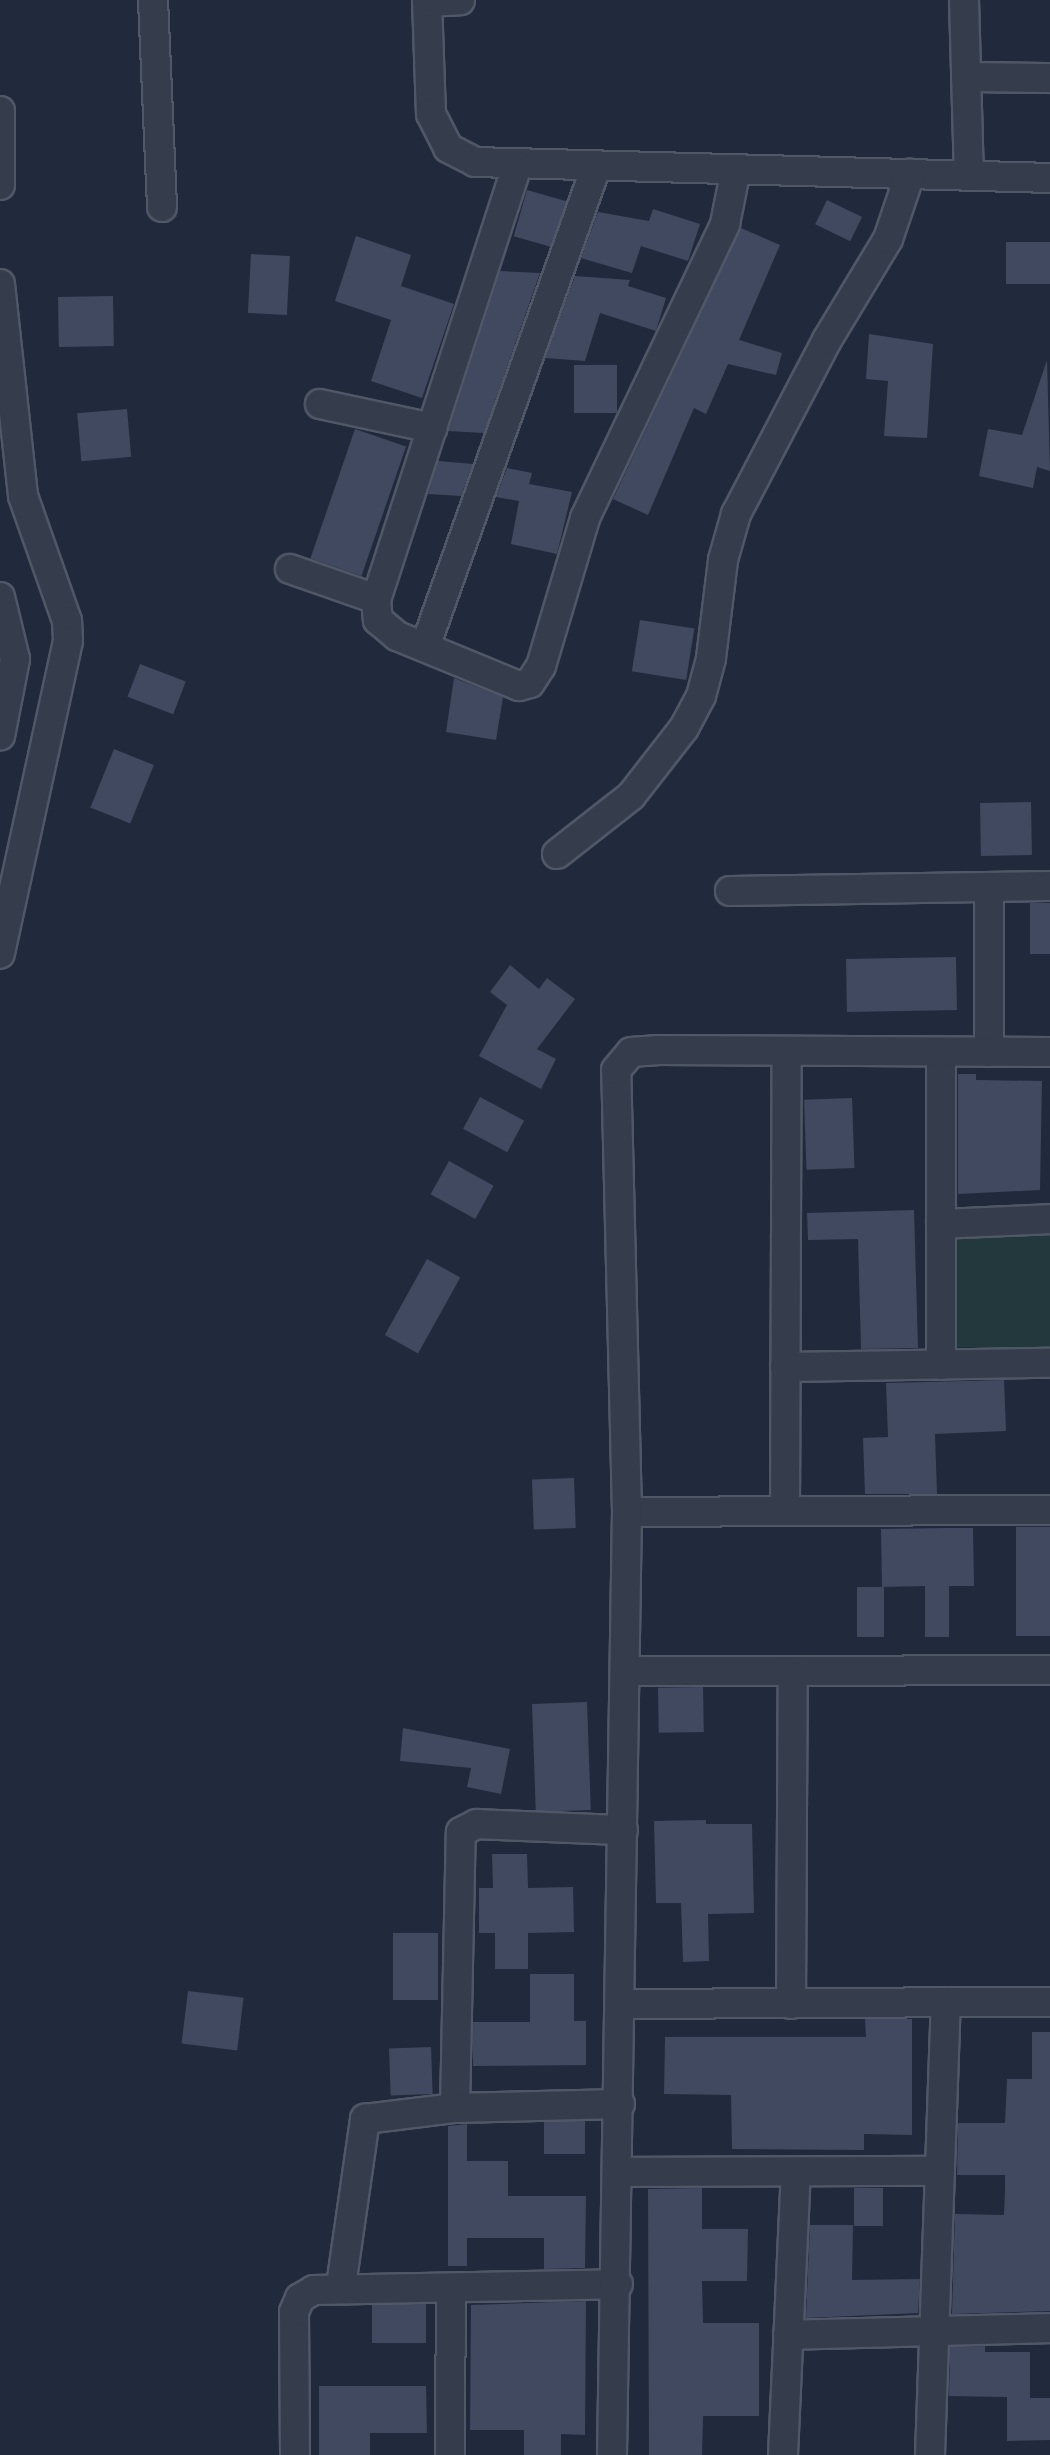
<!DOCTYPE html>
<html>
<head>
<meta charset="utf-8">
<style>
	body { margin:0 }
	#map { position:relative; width:1050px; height:2455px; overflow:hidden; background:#212a3c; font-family:"DejaVu Sans",sans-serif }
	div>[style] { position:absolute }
	.green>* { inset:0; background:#23383d; transform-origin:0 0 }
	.building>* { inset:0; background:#40495f; transform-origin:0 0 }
	.roads { filter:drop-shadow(2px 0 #505767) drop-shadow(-2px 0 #505767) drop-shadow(0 2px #505767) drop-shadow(0 -2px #505767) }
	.minor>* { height:28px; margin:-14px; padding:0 14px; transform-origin:14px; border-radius:14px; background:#353c4c }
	span { translate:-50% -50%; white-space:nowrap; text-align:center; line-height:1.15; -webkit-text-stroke:6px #1a2131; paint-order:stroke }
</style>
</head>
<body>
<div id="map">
	<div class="green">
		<i style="left:1050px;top:1234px;width:113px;height:96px;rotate:90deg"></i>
	</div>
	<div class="building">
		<i style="left:527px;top:190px;width:41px;height:48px;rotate:16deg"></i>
		<i style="left:827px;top:200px;width:39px;height:27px;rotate:26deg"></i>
		<i style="clip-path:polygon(653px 209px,700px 224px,688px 261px,641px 246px,632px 273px,581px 258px,598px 212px,649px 221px)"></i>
		<i style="clip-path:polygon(741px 228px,780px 245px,739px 340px,782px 353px,776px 375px,728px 364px,706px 414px,694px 408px,648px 515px,613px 499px)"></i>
		<i style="clip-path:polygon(356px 236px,411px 255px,401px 286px,454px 304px,422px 398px,371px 381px,391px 320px,335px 301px)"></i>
		<i style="left:1050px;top:242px;width:42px;height:44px;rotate:90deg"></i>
		<i style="left:251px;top:254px;width:39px;height:59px;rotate:3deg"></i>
		<i style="clip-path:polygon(500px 271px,540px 273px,484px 433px,448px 431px)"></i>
		<i style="clip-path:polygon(575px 276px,630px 280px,628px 286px,666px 298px,656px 331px,600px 313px,585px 361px,545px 358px)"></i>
		<i style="left:113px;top:296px;width:50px;height:55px;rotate:89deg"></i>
		<i style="clip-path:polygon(869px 334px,933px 344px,927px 438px,884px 436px,888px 381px,866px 379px)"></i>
		<i style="clip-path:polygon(1047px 360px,1050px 471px,1037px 467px,1033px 488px,979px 476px,988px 429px,1022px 435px)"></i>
		<i style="left:574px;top:365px;width:43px;height:48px"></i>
		<i style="left:127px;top:409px;width:48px;height:50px;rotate:85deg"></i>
		<i style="left:355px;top:429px;width:54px;height:137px;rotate:19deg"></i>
		<i style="clip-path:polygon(438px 461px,473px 464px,461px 496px,428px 494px)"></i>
		<i style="clip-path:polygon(507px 468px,532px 473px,529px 484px,572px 492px,557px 554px,511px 544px,519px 501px,496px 497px)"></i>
		<i style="left:640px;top:620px;width:55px;height:52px;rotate:9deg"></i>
		<i style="left:140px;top:664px;width:49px;height:35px;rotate:21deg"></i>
		<i style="clip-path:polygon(454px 678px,503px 697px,496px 740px,446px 732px)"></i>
		<i style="left:114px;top:749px;width:43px;height:63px;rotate:22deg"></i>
		<i style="left:1031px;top:802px;width:53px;height:51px;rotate:89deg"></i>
		<i style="left:1030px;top:903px;width:20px;height:51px"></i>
		<i style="left:956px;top:957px;width:53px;height:110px;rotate:89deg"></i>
		<i style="clip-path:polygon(510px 965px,539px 989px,547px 978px,575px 999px,537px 1049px,556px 1059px,541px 1089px,479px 1056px,507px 1005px,490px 992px)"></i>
		<i style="clip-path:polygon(958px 1074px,976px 1074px,976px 1080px,1042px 1081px,1040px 1190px,958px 1194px)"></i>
		<i style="left:480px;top:1097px;width:50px;height:36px;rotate:28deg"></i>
		<i style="left:852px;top:1098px;width:70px;height:48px;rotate:88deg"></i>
		<i style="left:449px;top:1161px;width:51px;height:38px;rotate:29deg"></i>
		<i style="clip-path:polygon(914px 1210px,918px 1348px,861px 1349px,858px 1239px,808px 1240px,807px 1213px)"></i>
		<i style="left:427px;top:1259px;width:38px;height:87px;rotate:29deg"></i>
		<i style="clip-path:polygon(1004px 1380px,1006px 1431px,935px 1434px,937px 1494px,865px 1494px,863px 1438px,888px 1437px,886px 1383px)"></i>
		<i style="left:574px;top:1478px;width:50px;height:42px;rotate:88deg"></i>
		<i style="left:1016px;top:1527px;width:34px;height:109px"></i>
		<i style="clip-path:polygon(948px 1528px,973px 1528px,974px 1586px,949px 1586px,949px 1637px,925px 1637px,925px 1586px,882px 1587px,881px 1529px)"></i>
		<i style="left:857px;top:1587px;width:27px;height:50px"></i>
		<i style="left:703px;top:1687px;width:45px;height:45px;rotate:89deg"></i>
		<i style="left:587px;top:1702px;width:108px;height:55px;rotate:88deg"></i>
		<i style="clip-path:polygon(403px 1728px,510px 1749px,501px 1794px,467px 1787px,471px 1768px,400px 1761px)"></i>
		<i style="clip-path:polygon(706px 1820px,706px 1824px,752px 1824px,754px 1913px,708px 1914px,709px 1961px,683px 1962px,681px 1903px,656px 1903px,654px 1821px)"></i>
		<i style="clip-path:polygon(492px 1854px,527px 1854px,528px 1888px,573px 1887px,574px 1932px,528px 1933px,528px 1969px,495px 1969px,495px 1933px,479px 1933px,479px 1888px,493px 1888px)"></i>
		<i style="left:393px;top:1933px;width:45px;height:67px"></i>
		<i style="clip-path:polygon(530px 1974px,574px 1974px,574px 2021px,586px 2021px,586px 2065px,473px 2066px,473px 2022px,530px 2022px)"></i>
		<i style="left:188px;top:1991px;width:56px;height:53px;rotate:7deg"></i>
		<i style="clip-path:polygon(865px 2019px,912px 2019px,912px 2135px,864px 2134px,864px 2150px,732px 2149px,731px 2095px,664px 2094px,665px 2037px,866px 2037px)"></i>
		<i style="clip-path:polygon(1032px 2032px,1050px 2032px,1050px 2311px,952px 2314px,955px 2214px,1004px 2215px,1005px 2191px,1005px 2175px,957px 2175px,958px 2123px,1005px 2123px,1007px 2079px,1032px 2079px)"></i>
		<i style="left:431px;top:2047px;width:47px;height:42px;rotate:88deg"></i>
		<i style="left:585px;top:2121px;width:33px;height:41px;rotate:90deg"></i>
		<i style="clip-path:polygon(467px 2124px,467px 2161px,508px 2161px,508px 2196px,586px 2196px,585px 2268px,544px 2269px,544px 2238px,467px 2238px,467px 2266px,448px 2266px,448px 2126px)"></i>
		<i style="clip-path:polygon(702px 2188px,702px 2229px,748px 2229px,747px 2281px,702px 2281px,703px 2323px,759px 2323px,759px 2416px,703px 2416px,702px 2455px,649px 2455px,648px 2189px)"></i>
		<i style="left:854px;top:2188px;width:29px;height:38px"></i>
		<i style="clip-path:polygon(810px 2225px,853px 2225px,852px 2280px,920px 2279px,918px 2313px,806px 2318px)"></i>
		<i style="clip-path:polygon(586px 2301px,585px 2435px,561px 2434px,561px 2455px,524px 2455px,524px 2430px,470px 2430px,471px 2305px)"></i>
		<i style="left:426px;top:2304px;width:39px;height:54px;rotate:90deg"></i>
		<i style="clip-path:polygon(985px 2346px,985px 2352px,1030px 2352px,1030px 2398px,1050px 2398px,1050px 2440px,1007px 2441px,1007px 2397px,949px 2396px,950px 2347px)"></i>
		<i style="clip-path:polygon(319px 2386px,426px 2386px,427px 2433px,370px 2433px,370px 2455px,319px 2455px)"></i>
	</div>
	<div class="roads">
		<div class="minor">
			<i style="left:153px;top:0;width:207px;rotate:87.5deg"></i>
			<i style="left:427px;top:0;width:114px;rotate:88deg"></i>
			<i style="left:431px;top:114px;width:38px;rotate:63deg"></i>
			<i style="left:448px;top:148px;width:30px;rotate:27deg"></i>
			<i style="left:475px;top:162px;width:575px;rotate:1.59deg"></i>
			<i style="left:964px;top:0;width:176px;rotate:88.4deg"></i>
			<i style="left:427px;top:2px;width:33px;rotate:-3deg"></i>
			<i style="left:966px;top:77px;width:84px;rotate:0.7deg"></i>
			<i style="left:0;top:111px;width:74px;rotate:90deg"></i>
			<i style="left:517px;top:166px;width:455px;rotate:108deg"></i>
			<i style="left:376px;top:599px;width:21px;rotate:85deg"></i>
			<i style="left:378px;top:620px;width:25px;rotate:40deg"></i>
			<i style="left:397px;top:636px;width:132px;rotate:22.3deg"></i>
			<i style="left:519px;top:686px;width:11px;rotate:-15deg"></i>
			<i style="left:530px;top:683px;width:20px;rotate:-57deg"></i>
			<i style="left:541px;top:666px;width:154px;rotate:-73.4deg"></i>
			<i style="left:585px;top:518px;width:326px;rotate:-64.5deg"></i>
			<i style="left:725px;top:224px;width:56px;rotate:-78.7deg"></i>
			<i style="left:0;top:284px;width:213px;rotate:83.8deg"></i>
			<i style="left:23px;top:496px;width:133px;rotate:70.6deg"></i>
			<i style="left:67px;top:621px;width:20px;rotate:87deg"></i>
			<i style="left:68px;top:641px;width:320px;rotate:102.3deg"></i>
			<i style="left:320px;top:404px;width:115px;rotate:12.1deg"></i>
			<i style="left:290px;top:569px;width:91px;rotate:19.2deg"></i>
			<i style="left:0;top:597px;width:64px;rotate:76.4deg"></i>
			<i style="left:15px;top:659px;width:78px;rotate:101deg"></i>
			<i style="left:425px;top:647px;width:510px;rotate:-70.39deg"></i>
			<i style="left:557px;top:854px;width:94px;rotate:-38.1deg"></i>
			<i style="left:631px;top:796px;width:86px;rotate:-52.1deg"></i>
			<i style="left:684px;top:728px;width:36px;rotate:-62deg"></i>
			<i style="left:701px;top:696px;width:39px;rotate:-75deg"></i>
			<i style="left:711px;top:658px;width:99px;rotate:-83deg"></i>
			<i style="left:723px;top:560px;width:48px;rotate:-74.2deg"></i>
			<i style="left:736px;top:514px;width:196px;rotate:-62.4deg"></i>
			<i style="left:827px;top:340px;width:118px;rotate:-58.9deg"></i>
			<i style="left:888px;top:239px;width:69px;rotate:-71.3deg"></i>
			<i style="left:730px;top:891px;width:320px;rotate:-0.9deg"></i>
			<i style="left:941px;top:1052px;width:313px;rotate:90deg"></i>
			<i style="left:989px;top:1052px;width:165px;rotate:-90deg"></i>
			<i style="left:941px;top:1224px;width:109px;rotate:-2.6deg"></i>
			<i style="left:785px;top:1367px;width:265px;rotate:-0.9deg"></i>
			<i style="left:785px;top:1511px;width:460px;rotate:-89.8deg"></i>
			<i style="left:627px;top:1512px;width:423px;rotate:-0.3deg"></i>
			<i style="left:625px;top:1671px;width:425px;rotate:-0.1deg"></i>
			<i style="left:621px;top:2004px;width:429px;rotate:-0.3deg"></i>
			<i style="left:791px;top:2004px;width:333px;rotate:-89.7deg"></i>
			<i style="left:455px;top:2108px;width:276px;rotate:-88.8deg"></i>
			<i style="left:461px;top:1832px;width:18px;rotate:-27deg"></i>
			<i style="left:477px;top:1824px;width:146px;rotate:2.4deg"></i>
			<i style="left:619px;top:2172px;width:321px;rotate:-0.2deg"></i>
			<i style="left:341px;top:2286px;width:169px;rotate:-81.8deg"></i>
			<i style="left:365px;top:2119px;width:91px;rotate:-7deg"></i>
			<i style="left:455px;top:2108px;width:165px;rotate:-1.4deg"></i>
			<i style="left:788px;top:2335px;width:262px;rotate:-1.5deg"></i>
			<i style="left:295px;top:2455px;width:143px;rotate:-90.4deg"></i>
			<i style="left:294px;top:2312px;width:15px;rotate:-67deg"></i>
			<i style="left:300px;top:2298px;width:16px;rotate:-30deg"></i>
			<i style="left:314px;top:2290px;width:304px;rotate:-1.1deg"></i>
			<i style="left:450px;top:2455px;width:166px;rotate:-89.7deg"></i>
			<i style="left:612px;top:2455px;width:943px;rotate:-89.09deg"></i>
			<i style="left:627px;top:1512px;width:442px;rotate:-91.4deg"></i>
			<i style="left:616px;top:1070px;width:23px;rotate:-50deg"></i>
			<i style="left:631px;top:1052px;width:28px;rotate:-4deg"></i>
			<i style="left:659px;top:1050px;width:391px;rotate:0.3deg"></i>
			<i style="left:783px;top:2455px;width:283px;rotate:-87.4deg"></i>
			<i style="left:930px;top:2455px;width:452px;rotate:-88deg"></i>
		</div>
	</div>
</div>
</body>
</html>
